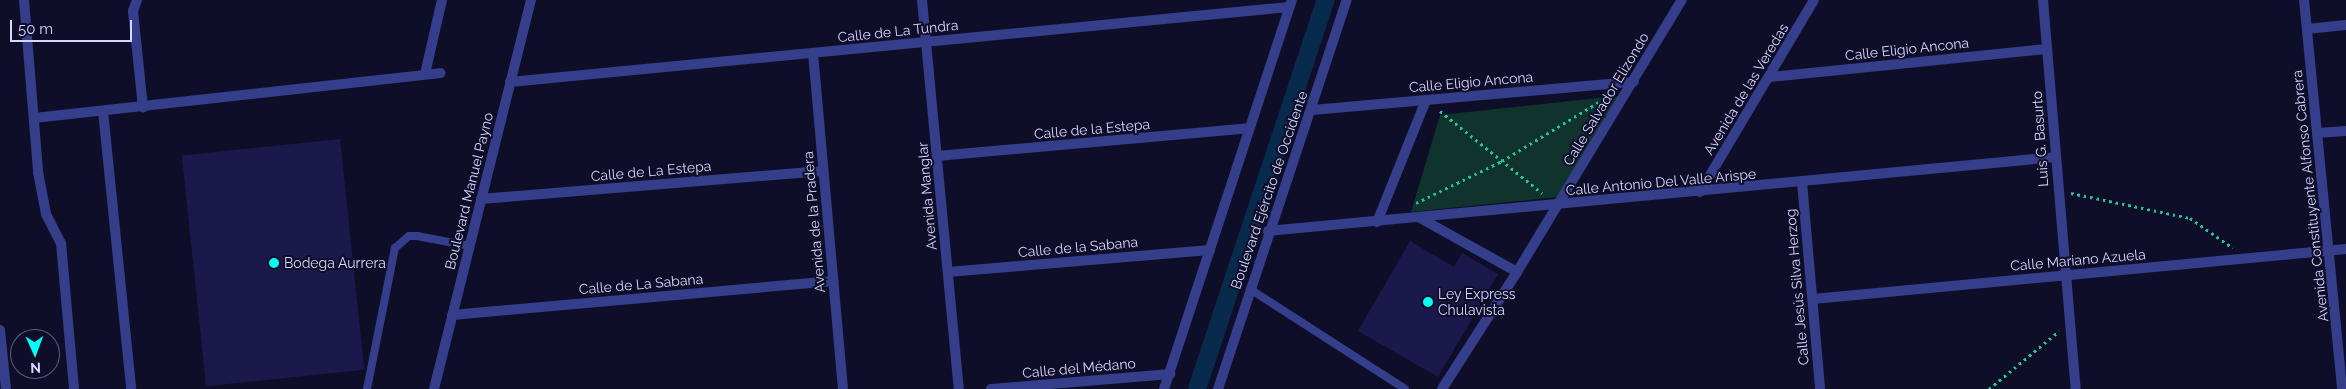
<!DOCTYPE html>
<html>
<head>
<meta charset="utf-8">
<style>
	body { margin:0 }
	#map { position:relative; width:2346px; height:389px; overflow:hidden; background:#0f0e29; font-family:Raleway,sans-serif }
	div>[style] { position:absolute }
	.green>* { inset:0; background:#10332d }
	.canal>* { height:18px; margin:-9px; padding:0 9px; transform-origin:9px; border-radius:9px; background:#082b4d }
	.building>* { inset:0; background:#1b184b; transform-origin:0 0 }
	.path>* { height:3px; margin-top:-1.5px; transform-origin:0; background:repeating-linear-gradient(90deg,#26c3a3 0 2.5px,transparent 0 6.5px) }
	.service>* { height:8px; margin:-4px; padding:0 4px; transform-origin:4px; border-radius:4px; background:#353e8b }
	.minor>* { height:10px; margin:-5px; padding:0 5px; transform-origin:5px; border-radius:5px; background:#353e8b }
	.dots>* { width:14px; height:14px; translate:-50% -50%; box-sizing:border-box; border:2px solid #0f0e29; border-radius:50% }
	span { translate:-50% -50%; white-space:nowrap; text-align:center; line-height:1.15; -webkit-text-stroke:4px #0f0e29; paint-order:stroke }
	.street-label { font-size:14px; color:#d6d7ff }
	.poi-label { font-size:14px; color:#d6d7ff }
	.left { translate:0 -50%; text-align:left }
	.north { position:absolute; left:10px; top:329px; width:50px; height:50px; box-sizing:border-box; background:#0f0e29; border:1px solid #5f5e7f; border-radius:50%; rotate:178deg; font-size:14px; font-weight:700; line-height:20px; text-align:center; color:#d6d7ff }
	.north::after { content:''; display:block; margin:auto; width:18px; height:22px; background:#02fff4; clip-path:polygon(50% 0,100% 100%,50% 72%,0 100%) }
	.scale { position:absolute; left:10px; top:20px; width:122px; height:22px; box-sizing:border-box; border:2px solid #d6d7ff; border-top:0; padding-left:6px; font-size:15px; line-height:18px; white-space:nowrap; color:#d6d7ff; -webkit-text-stroke:4px #0f0e29; paint-order:stroke }
</style>
</head>
<body>
<div id="map">
	<div class="green">
		<i style="clip-path:polygon(1618px 96px,1558px 197px,1411px 212px,1440px 115px)"></i>
	</div>
	<div class="canal">
		<i style="left:1197px;top:389px;width:410px;rotate:-71.7deg"></i>
	</div>
	<div class="building">
		<i style="left:340px;top:139px;width:232px;height:159px;rotate:84deg"></i>
		<i style="clip-path:polygon(1410px 241px,1454px 267px,1462px 253px,1498px 274px,1438px 377px,1358px 331px)"></i>
	</div>
	<div class="path">
		<i style="left:1440px;top:111px;width:131px;rotate:38.8deg"></i>
		<i style="left:2071px;top:193px;width:122px;rotate:11.9deg"></i>
		<i style="left:2190px;top:218px;width:52px;rotate:34.9deg"></i>
		<i style="left:1416px;top:203px;width:96px;rotate:-26deg"></i>
		<i style="left:1502px;top:161px;width:123px;rotate:-31.4deg"></i>
		<i style="left:1989px;top:389px;width:91px;rotate:-39.6deg"></i>
	</div>
	<div class="service">
		<i style="left:1250px;top:289px;width:184px;rotate:32.8deg"></i>
		<i style="left:367px;top:389px;width:144px;rotate:-78.8deg"></i>
		<i style="left:395px;top:248px;width:18px;rotate:-41deg"></i>
		<i style="left:409px;top:236px;width:8px"></i>
		<i style="left:417px;top:236px;width:54px;rotate:10.7deg"></i>
	</div>
	<div class="minor">
		<i style="left:24px;top:0;width:173px;rotate:85.3deg"></i>
		<i style="left:38px;top:172px;width:43px;rotate:79.2deg"></i>
		<i style="left:46px;top:214px;width:33px;rotate:63deg"></i>
		<i style="left:61px;top:243px;width:147px;rotate:84.9deg"></i>
		<i style="left:137px;top:0;width:12px;rotate:110deg"></i>
		<i style="left:133px;top:11px;width:97px;rotate:84.1deg"></i>
		<i style="left:922px;top:0;width:391px;rotate:84.6deg"></i>
		<i style="left:2043px;top:0;width:390px;rotate:85.2deg"></i>
		<i style="left:2304px;top:0;width:391px;rotate:84.4deg"></i>
		<i style="left:2307px;top:29px;width:39px;rotate:-6deg"></i>
		<i style="left:813px;top:53px;width:337px;rotate:84.9deg"></i>
		<i style="left:425px;top:74px;width:76px;rotate:-77.1deg"></i>
		<i style="left:1770px;top:77px;width:278px;rotate:-5.8deg"></i>
		<i style="left:510px;top:82px;width:783px;rotate:-5.5deg"></i>
		<i style="left:1312px;top:110px;width:323px;rotate:-5deg"></i>
		<i style="left:103px;top:111px;width:279px;rotate:84.2deg"></i>
		<i style="left:34px;top:118px;width:409px;rotate:-6.3deg"></i>
		<i style="left:2317px;top:133px;width:29px;rotate:-4deg"></i>
		<i style="left:937px;top:156px;width:313px;rotate:-5.1deg"></i>
		<i style="left:1802px;top:182px;width:208px;rotate:85deg"></i>
		<i style="left:1700px;top:192px;width:223px;rotate:-59.3deg"></i>
		<i style="left:481px;top:199px;width:343px;rotate:-4.7deg"></i>
		<i style="left:1420px;top:218px;width:111px;rotate:29.1deg"></i>
		<i style="left:1377px;top:222px;width:131px;rotate:-68.1deg"></i>
		<i style="left:1268px;top:231px;width:791px;rotate:-5.36deg"></i>
		<i style="left:948px;top:272px;width:263px;rotate:-4.8deg"></i>
		<i style="left:1813px;top:299px;width:535px;rotate:-5.36deg"></i>
		<i style="left:452px;top:315px;width:383px;rotate:-5.1deg"></i>
		<i style="left:0;top:330px;width:59px;rotate:84.2deg"></i>
		<i style="left:434px;top:389px;width:401px;rotate:-76deg"></i>
		<i style="left:991px;top:389px;width:180px;rotate:-4.8deg"></i>
		<i style="left:1164px;top:389px;width:410px;rotate:-71.8deg"></i>
		<i style="left:1218px;top:389px;width:410px;rotate:-71.7deg"></i>
		<i style="left:1442px;top:389px;width:139px;rotate:-57.3deg"></i>
		<i style="left:1517px;top:272px;width:318px;rotate:-58.8deg"></i>
	</div>
	<div class="dots">
		<i style="left:274px;top:263px;background:#02fff4"></i>
		<i style="left:1428px;top:302px;background:#02fff4"></i>
	</div>
	<div class="street-label">
		<span style="left:898px;top:31px;rotate:-6deg">Calle de La Tundra</span>
		<span style="left:1907px;top:49px;rotate:-6deg">Calle Eligio Ancona</span>
		<span style="left:1471px;top:82px;rotate:-5deg">Calle Eligio Ancona</span>
		<span style="left:1746px;top:89px;rotate:-59deg">Avenida de las Veredas</span>
		<span style="left:1606px;top:99px;rotate:-59deg">Calle Salvador Elizondo</span>
		<span style="left:1092px;top:129px;rotate:-5deg">Calle de la Estepa</span>
		<span style="left:2040px;top:139px;rotate:-94deg">Luis G. Basurto</span>
		<span style="left:651px;top:171px;rotate:-5deg">Calle de La Estepa</span>
		<span style="left:1661px;top:182px;rotate:-5deg">Calle Antonio Del Valle Arispe</span>
		<span style="left:1269px;top:190px;rotate:-71deg">Boulevard Ejército de Occidente</span>
		<span style="left:469px;top:191px;rotate:-76deg">Boulevard Manuel Payno</span>
		<span style="left:927px;top:196px;rotate:-95deg">Avenida Manglar</span>
		<span style="left:2310px;top:196px;rotate:-96deg">Avenida Constituyente Alfonso Cabrera</span>
		<span style="left:814px;top:222px;rotate:-95deg">Avenida de la Pradera</span>
		<span style="left:1078px;top:247px;rotate:-5deg">Calle de la Sabana</span>
		<span style="left:2078px;top:260px;rotate:-5deg">Calle Mariano Azuela</span>
		<span style="left:641px;top:284px;rotate:-5deg">Calle de La Sabana</span>
		<span style="left:1797px;top:287px;rotate:-95deg">Calle Jesús Silva Herzog</span>
		<span style="left:1079px;top:368px;rotate:-5deg">Calle del Médano</span>
	</div>
	<div class="poi-label">
		<span class="left" style="left:284px;top:263px">Bodega Aurrera</span>
		<span class="left" style="left:1438px;top:302px">Ley Express<br>Chulavista</span>
	</div>
	<div class="north">N</div>
	<div class="scale">50 m</div>
</div>
</body>
</html>
